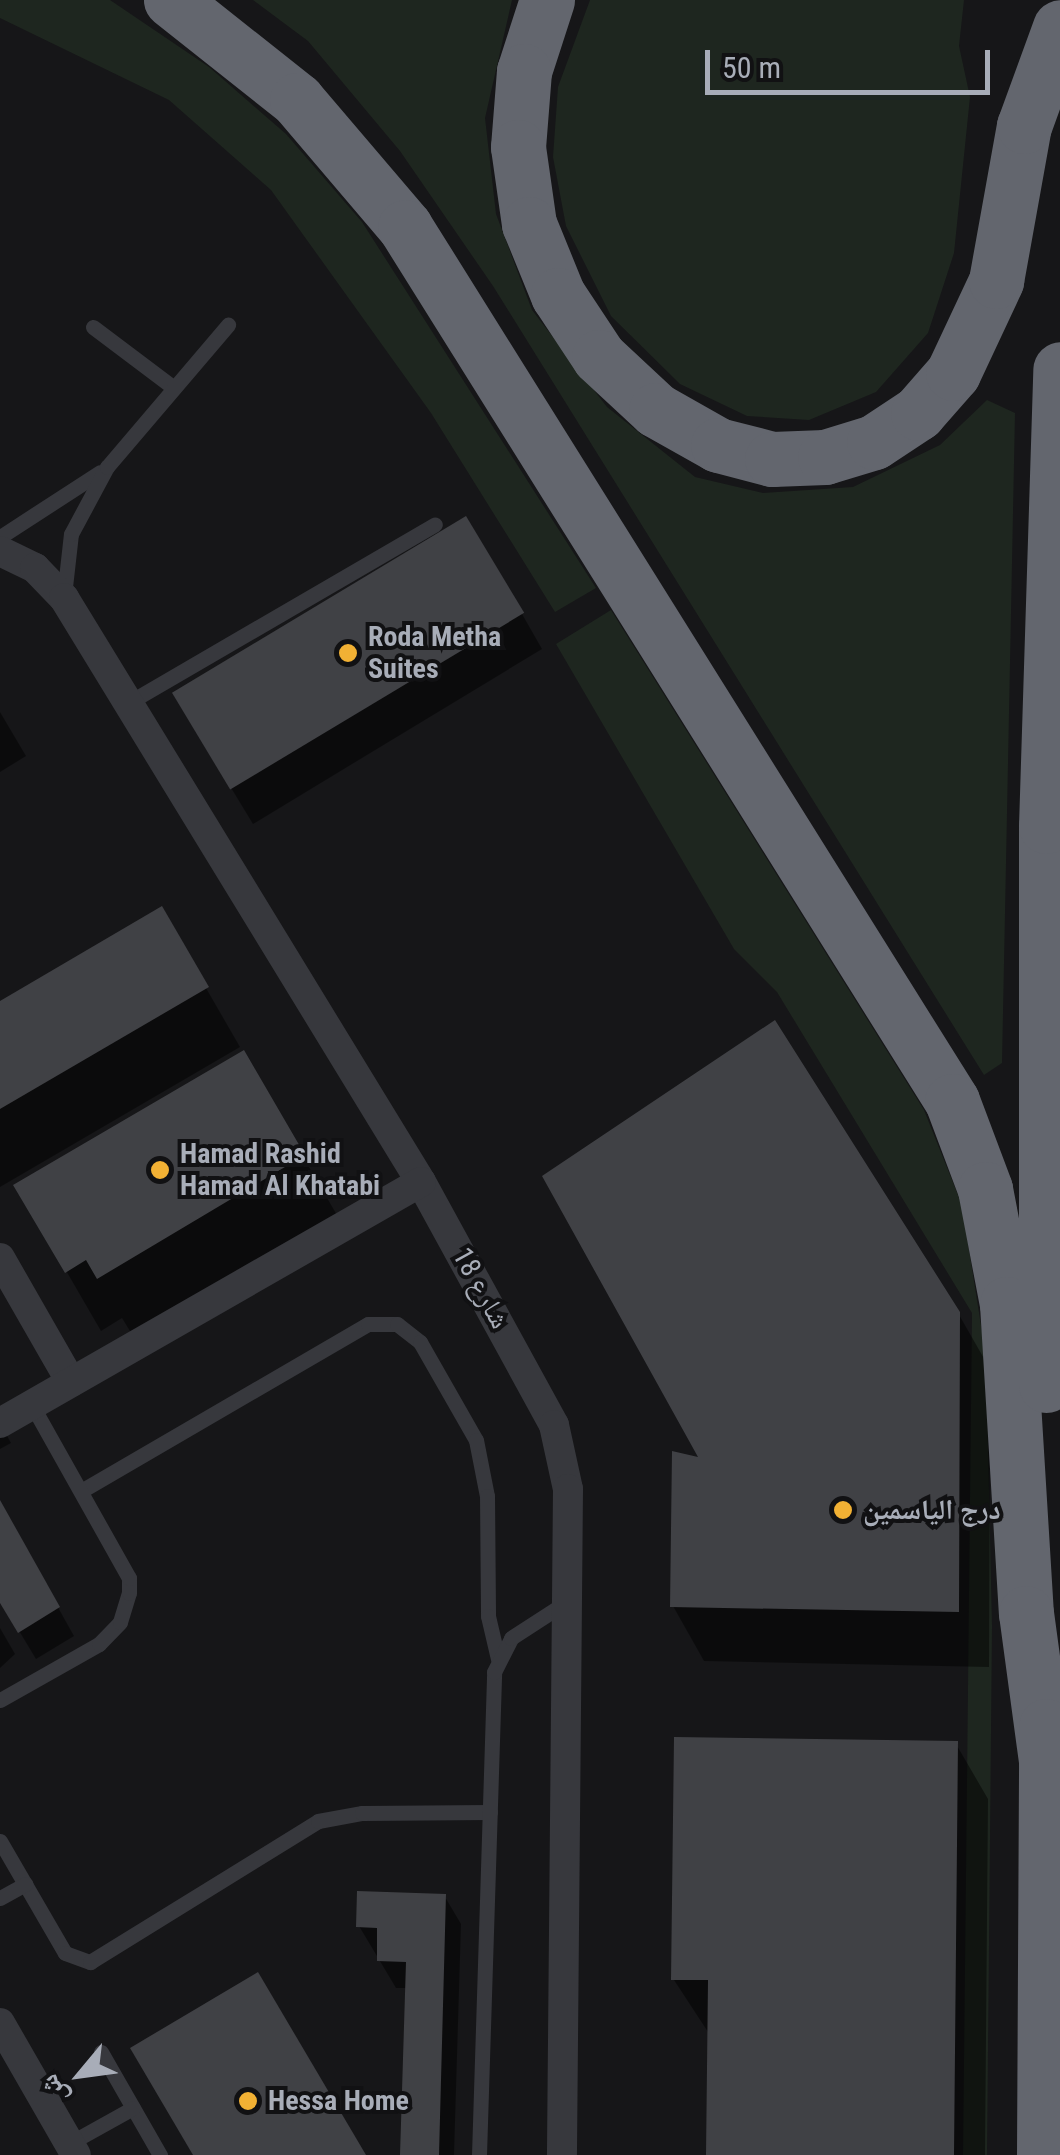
<!DOCTYPE html>
<html>
<head>
<meta charset="utf-8">
<style>
	body { margin:0 }
	#map { position:relative; width:1060px; height:2155px; overflow:hidden; background:#161618; font-family:"Roboto Condensed","Noto Naskh Arabic",sans-serif }
	div>[style] { position:absolute }
	.green>* { inset:0; background:#1e261f }
	.shadow>* { inset:0; background:#0007 }
	.building>* { inset:0; background:#404145; transform-origin:0 0 }
	.lane>* { height:15px; margin:-7.5px; padding:0 7.5px; transform-origin:7.5px; border-radius:7.5px; background:#37383d }
	.street>* { height:30px; margin:-15px; padding:0 15px; transform-origin:15px; border-radius:15px; background:#37383d }
	.highway>* { height:55px; margin:-27.5px; padding:0 27.5px; transform-origin:27.5px; border-radius:27.5px; background:#63666e }
	.dots>* { width:28px; height:28px; translate:-50% -50%; box-sizing:border-box; border:5px solid #111113; border-radius:50% }
	span { translate:-50% -50%; white-space:nowrap; text-align:center; line-height:1.15; -webkit-text-stroke:8px #111113; paint-order:stroke }
	.poi-label { font-size:28px; color:#a8adb8; font-weight:700 }
	.left { translate:0 -50%; text-align:left }
	.street-label { font-size:28px; color:#a8adb8 }
	.north { position:absolute; left:30px; top:2025px; width:100px; height:100px; -webkit-text-stroke:8px #111113; paint-order:stroke; rotate:241deg; font-size:28px; font-weight:700; line-height:40px; text-align:center; color:#a8adb8 }
	.north::after { content:''; display:block; margin:auto; width:35px; height:45px; background:#a8adb8; clip-path:polygon(50% 0,100% 100%,50% 72%,0 100%) }
	.scale { position:absolute; left:705px; top:50px; width:285px; height:45px; box-sizing:border-box; border:5px solid #a8adb8; border-top:0; padding-left:12px; font-size:30px; line-height:35px; white-space:nowrap; color:#a8adb8; -webkit-text-stroke:8px #111113; paint-order:stroke }
</style>
</head>
<body>
<div id="map">
	<div class="green">
		<i style="clip-path:polygon(0 0,110px 0,209px 67px,286px 134px,362px 222px,596px 588px,555px 612px,431px 413px,271px 190px,169px 100px,0 18px)"></i>
		<i style="clip-path:polygon(253px 0,512px 0,485px 118px,496px 214px,532px 310px,607px 407px,695px 477px,763px 493px,853px 487px,940px 445px,987px 400px,1015px 413px,1002px 1063px,984px 1075px,493px 286px,400px 151px,308px 41px)"></i>
		<i style="clip-path:polygon(590px 0,964px 0,959px 46px,970px 97px,954px 253px,928px 333px,876px 392px,809px 420px,747px 416px,680px 384px,611px 316px,566px 226px,553px 157px,558px 87px)"></i>
		<i style="clip-path:polygon(611px 610px,924px 1110px,962px 1205px,986px 1357px,992px 1626px,987px 2155px,963px 2155px,972px 1313px,777px 992px,734px 949px,556px 644px)"></i>
	</div>
	<div class="shadow">
		<i style="clip-path:polygon(522px 614px,542px 649px,253px 824px,196px 730px)"></i>
		<i style="clip-path:polygon(0 712px,26px 756px,0 772px)"></i>
		<i style="clip-path:polygon(161px 910px,240px 1047px,0 1187px,0 1004px)"></i>
		<i style="clip-path:polygon(243px 1054px,337px 1215px,133px 1336px,122px 1318px,101px 1331px,17px 1186px)"></i>
		<i style="clip-path:polygon(958px 1313px,990px 1369px,989px 1667px,704px 1661px,673px 1606px)"></i>
		<i style="clip-path:polygon(0 1423px,11px 1443px,0 1449px)"></i>
		<i style="clip-path:polygon(0 1504px,74px 1636px,36px 1659px,0 1599px)"></i>
		<i style="clip-path:polygon(0 1628px,15px 1654px,0 1668px)"></i>
		<i style="clip-path:polygon(956px 1744px,988px 1799px,985px 2155px,709px 2155px,710px 2035px,674px 1980px)"></i>
		<i style="clip-path:polygon(445px 1897px,461px 1924px,454px 2155px,403px 2155px,408px 1988px,396px 1988px,359px 1926px)"></i>
	</div>
	<div class="building">
		<i style="left:466px;top:516px;width:113px;height:343px;rotate:59deg"></i>
		<i style="clip-path:polygon(162px 906px,209px 987px,0 1109px,0 1001px)"></i>
		<i style="clip-path:polygon(775px 1020px,960px 1312px,959px 1612px,670px 1607px,672px 1451px,698px 1457px,542px 1176px)"></i>
		<i style="clip-path:polygon(244px 1050px,305px 1155px,97px 1279px,86px 1260px,65px 1273px,13px 1185px)"></i>
		<i style="clip-path:polygon(0 1500px,60px 1607px,18px 1633px,0 1603px)"></i>
		<i style="clip-path:polygon(674px 1737px,958px 1741px,954px 2155px,706px 2155px,708px 1980px,671px 1980px)"></i>
		<i style="clip-path:polygon(357px 1891px,446px 1894px,439px 2155px,400px 2155px,406px 1962px,377px 1961px,377px 1928px,356px 1927px)"></i>
		<i style="clip-path:polygon(258px 1972px,366px 2155px,193px 2155px,130px 2048px)"></i>
	</div>
	<div class="lane">
		<i style="left:93px;top:327px;width:101px;rotate:37deg"></i>
		<i style="left:0;top:537px;width:119px;rotate:-33deg"></i>
		<i style="left:64px;top:596px;width:62px;rotate:-83.6deg"></i>
		<i style="left:71px;top:534px;width:76px;rotate:-61.8deg"></i>
		<i style="left:107px;top:467px;width:187px;rotate:-49.6deg"></i>
		<i style="left:128px;top:703px;width:355px;rotate:-30.2deg"></i>
		<i style="left:81px;top:1491px;width:332px;rotate:-30.2deg"></i>
		<i style="left:368px;top:1324px;width:29px"></i>
		<i style="left:397px;top:1324px;width:29px;rotate:38deg"></i>
		<i style="left:420px;top:1342px;width:113px;rotate:60.3deg"></i>
		<i style="left:476px;top:1440px;width:57px;rotate:78.9deg"></i>
		<i style="left:487px;top:1496px;width:120px;rotate:89.5deg"></i>
		<i style="left:488px;top:1616px;width:44px;rotate:76.9deg"></i>
		<i style="left:0;top:1700px;width:114px;rotate:-29.5deg"></i>
		<i style="left:99px;top:1644px;width:30px;rotate:-46deg"></i>
		<i style="left:120px;top:1622px;width:30px;rotate:-73deg"></i>
		<i style="left:129px;top:1593px;width:15px;rotate:-90deg"></i>
		<i style="left:129px;top:1578px;width:198px;rotate:-119.3deg"></i>
		<i style="left:0;top:1841px;width:129px;rotate:59.9deg"></i>
		<i style="left:65px;top:1953px;width:27px;rotate:20deg"></i>
		<i style="left:90px;top:1962px;width:268px;rotate:-31.7deg"></i>
		<i style="left:318px;top:1821px;width:45px;rotate:-10.3deg"></i>
		<i style="left:362px;top:1813px;width:128px;rotate:-0.4deg"></i>
		<i style="left:0;top:1898px;width:29px;rotate:-29deg"></i>
		<i style="left:101px;top:2052px;width:119px;rotate:60.2deg"></i>
		<i style="left:70px;top:2143px;width:72px;rotate:-29.1deg"></i>
		<i style="left:479px;top:2155px;width:483px;rotate:-88.2deg"></i>
		<i style="left:494px;top:1672px;width:38px;rotate:-63deg"></i>
		<i style="left:511px;top:1638px;width:68px;rotate:-33deg"></i>
	</div>
	<div class="street">
		<i style="left:0;top:551px;width:39px;rotate:26deg"></i>
		<i style="left:35px;top:568px;width:42px;rotate:46deg"></i>
		<i style="left:64px;top:598px;width:684px;rotate:58.56deg"></i>
		<i style="left:421px;top:1182px;width:277px;rotate:61.3deg"></i>
		<i style="left:554px;top:1425px;width:66px;rotate:77.7deg"></i>
		<i style="left:568px;top:1489px;width:666px;rotate:90.52deg"></i>
		<i style="left:0;top:1258px;width:143px;rotate:60.2deg"></i>
		<i style="left:0;top:1423px;width:485px;rotate:-29.8deg"></i>
		<i style="left:0;top:2023px;width:152px;rotate:60.1deg"></i>
	</div>
	<div class="highway">
		<i style="left:171px;top:0;width:161px;rotate:38.4deg"></i>
		<i style="left:297px;top:100px;width:167px;rotate:49.6deg"></i>
		<i style="left:405px;top:227px;width:1031px;rotate:57.96deg"></i>
		<i style="left:952px;top:1101px;width:94px;rotate:69.4deg"></i>
		<i style="left:985px;top:1189px;width:117px;rotate:79.2deg"></i>
		<i style="left:1007px;top:1304px;width:310px;rotate:86.5deg"></i>
		<i style="left:1026px;top:1613px;width:149px;rotate:82.3deg"></i>
		<i style="left:547px;top:0;width:75px;rotate:107.9deg"></i>
		<i style="left:524px;top:71px;width:76px;rotate:94.5deg"></i>
		<i style="left:518px;top:147px;width:78px;rotate:81.9deg"></i>
		<i style="left:529px;top:224px;width:77px;rotate:67.8deg"></i>
		<i style="left:558px;top:295px;width:74px;rotate:56.5deg"></i>
		<i style="left:599px;top:357px;width:78px;rotate:42.9deg"></i>
		<i style="left:656px;top:410px;width:71px;rotate:29.4deg"></i>
		<i style="left:718px;top:445px;width:56px;rotate:14.5deg"></i>
		<i style="left:772px;top:459px;width:53px;rotate:-2.2deg"></i>
		<i style="left:825px;top:457px;width:51px;rotate:-17deg"></i>
		<i style="left:874px;top:442px;width:53px;rotate:-33.4deg"></i>
		<i style="left:918px;top:413px;width:53px;rotate:-48.8deg"></i>
		<i style="left:953px;top:373px;width:102px;rotate:-64.9deg"></i>
		<i style="left:996px;top:281px;width:158px;rotate:-79.8deg"></i>
		<i style="left:1024px;top:126px;width:105px;rotate:-70deg"></i>
		<i style="left:1046px;top:1385px;width:559px;rotate:-90deg"></i>
		<i style="left:1046px;top:826px;width:457px;rotate:-88.2deg"></i>
		<i style="left:1044px;top:2155px;width:429px;rotate:-89.7deg"></i>
	</div>
	<div class="dots">
		<i style="left:348px;top:653px;background:#f2b134"></i>
		<i style="left:160px;top:1170px;background:#f2b134"></i>
		<i style="left:843px;top:1510px;background:#f2b134"></i>
		<i style="left:248px;top:2101px;background:#f2b134"></i>
	</div>
	<div class="poi-label">
		<span class="left" style="left:368px;top:653px">Roda Metha<br>Suites</span>
		<span class="left" style="left:180px;top:1170px">Hamad Rashid<br>Hamad Al Khatabi</span>
		<span class="left" style="left:863px;top:1510px">درج الياسمين</span>
		<span class="left" style="left:268px;top:2101px">Hessa Home</span>
	</div>
	<div class="street-label">
		<span style="left:481px;top:1288px;rotate:61deg">شارع 18</span>
	</div>
	<div class="north">ش</div>
	<div class="scale">50 m</div>
</div>
</body>
</html>
